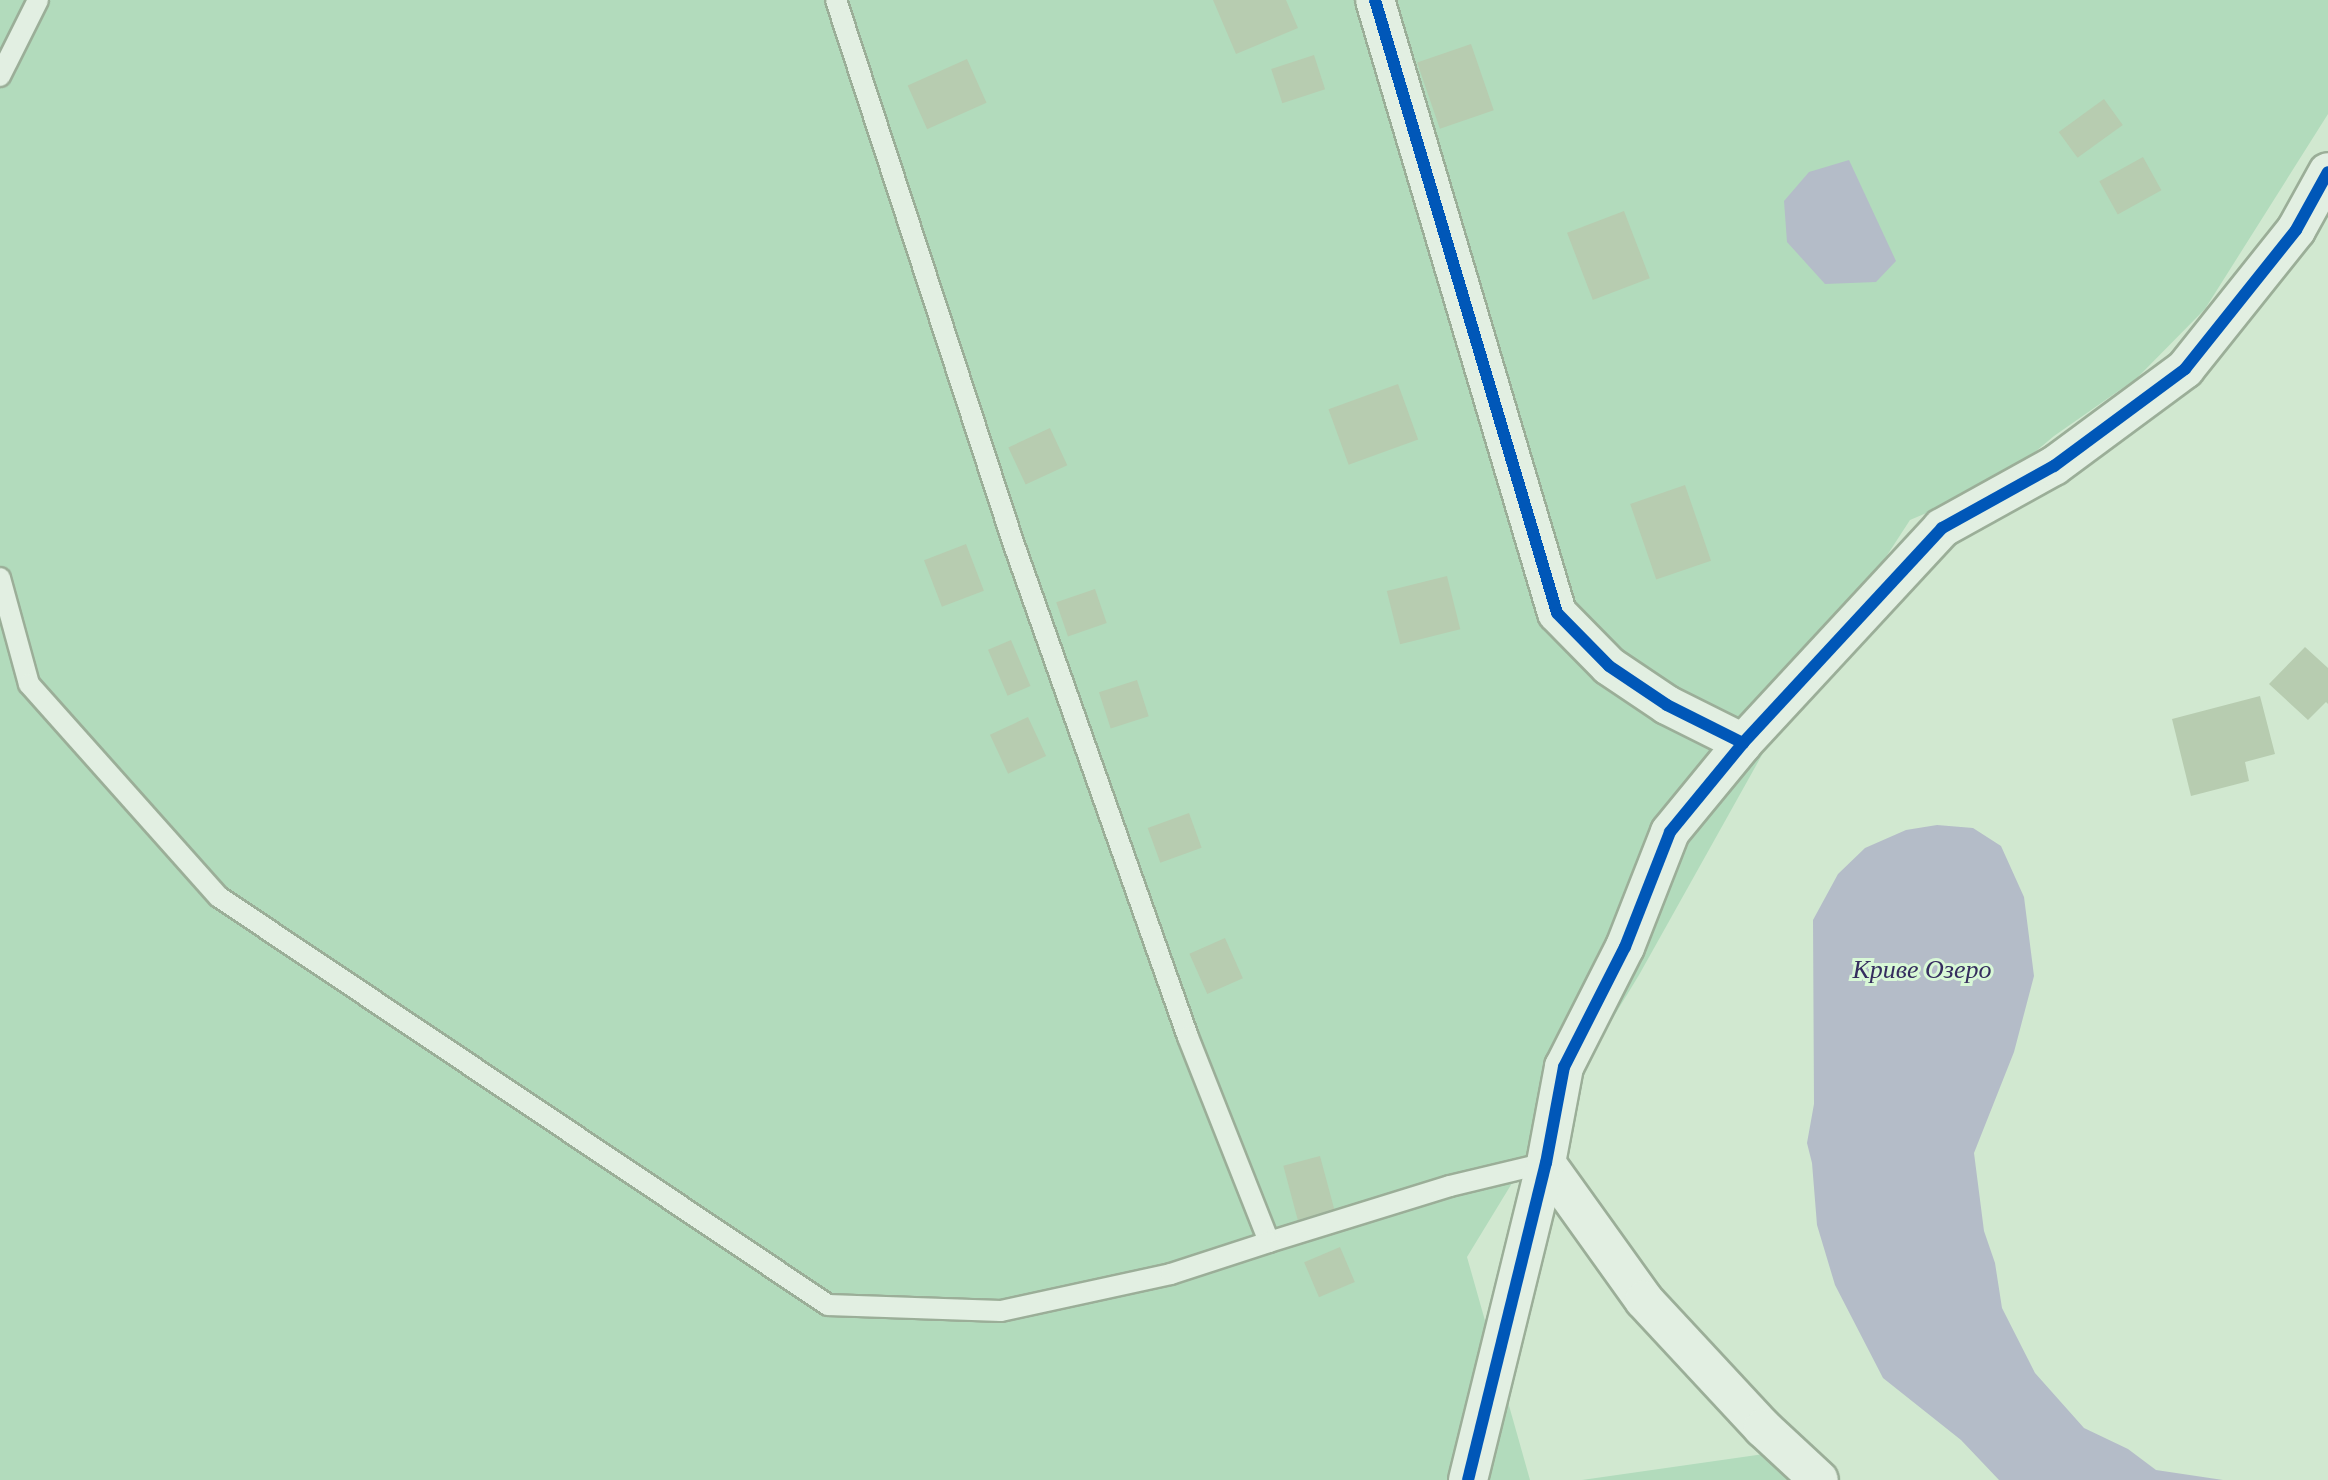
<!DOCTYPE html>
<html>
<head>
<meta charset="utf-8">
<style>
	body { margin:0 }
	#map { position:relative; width:2328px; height:1480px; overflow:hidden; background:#d1e8d0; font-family:Georgia,serif }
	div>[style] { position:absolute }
	.green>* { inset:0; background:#b2dbbc }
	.water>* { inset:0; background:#b4bcc8 }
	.building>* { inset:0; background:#b7ccb0; transform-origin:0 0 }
	.roads { filter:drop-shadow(2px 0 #9bae98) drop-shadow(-2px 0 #9bae98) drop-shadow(0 2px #9bae98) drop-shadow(0 -2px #9bae98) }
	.lane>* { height:20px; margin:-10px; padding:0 10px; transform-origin:10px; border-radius:10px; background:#e2efe2 }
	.street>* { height:38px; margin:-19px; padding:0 19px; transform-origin:19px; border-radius:19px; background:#e2efe2 }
	.cycleway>* { height:12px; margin:-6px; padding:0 6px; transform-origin:6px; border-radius:6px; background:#0057b8 }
	span { translate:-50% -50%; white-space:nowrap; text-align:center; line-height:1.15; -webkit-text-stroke:6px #d8f8d6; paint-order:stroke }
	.water-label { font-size:26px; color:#352d5e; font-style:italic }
</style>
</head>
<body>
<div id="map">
	<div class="green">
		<i style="clip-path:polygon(0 0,2328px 0,2328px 114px,2205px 309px,2137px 378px,2054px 436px,1999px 482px,1910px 520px,1791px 703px,1639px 975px,1467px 1257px,1530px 1480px,0 1480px)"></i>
		<i style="clip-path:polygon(1771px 1453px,1803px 1480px,1582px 1480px)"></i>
	</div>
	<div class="water">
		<i style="clip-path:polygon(1849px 160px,1896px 261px,1876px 282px,1825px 284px,1787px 242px,1784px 201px,1809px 172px)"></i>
		<i style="clip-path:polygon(1937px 825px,1973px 828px,2001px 846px,2024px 897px,2034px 976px,2014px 1052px,1974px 1153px,1984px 1231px,1995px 1263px,2002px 1308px,2035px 1373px,2084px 1428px,2128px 1449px,2156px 1470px,2223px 1480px,1999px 1480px,1961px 1440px,1883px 1378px,1835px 1285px,1817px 1225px,1812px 1163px,1807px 1143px,1814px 1104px,1813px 920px,1838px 874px,1865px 848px,1906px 830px)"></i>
	</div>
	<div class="building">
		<i style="clip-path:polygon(1213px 0,1286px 0,1298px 28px,1236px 54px)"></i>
		<i style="left:1471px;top:44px;width:70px;height:57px;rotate:71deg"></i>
		<i style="left:1314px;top:55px;width:36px;height:45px;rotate:72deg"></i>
		<i style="left:967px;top:59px;width:48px;height:65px;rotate:66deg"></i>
		<i style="left:2104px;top:99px;width:32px;height:56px;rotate:54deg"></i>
		<i style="left:2143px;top:157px;width:38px;height:50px;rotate:61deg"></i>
		<i style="left:1624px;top:211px;width:72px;height:61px;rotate:69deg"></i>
		<i style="left:1398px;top:384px;width:59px;height:74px;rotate:70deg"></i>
		<i style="left:1050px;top:428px;width:41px;height:46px;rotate:65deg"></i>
		<i style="left:1685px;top:485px;width:80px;height:58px;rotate:71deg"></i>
		<i style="left:966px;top:544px;width:50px;height:45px;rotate:69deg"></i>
		<i style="left:1447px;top:576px;width:55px;height:62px;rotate:76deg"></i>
		<i style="left:1095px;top:589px;width:36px;height:41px;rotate:71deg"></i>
		<i style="left:1011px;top:640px;width:50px;height:25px;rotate:67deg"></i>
		<i style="clip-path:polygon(2305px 647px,2328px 668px,2328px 704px,2326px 702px,2308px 720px,2269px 684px)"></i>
		<i style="left:1137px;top:680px;width:38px;height:40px;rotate:72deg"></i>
		<i style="clip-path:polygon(2260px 696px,2275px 754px,2245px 762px,2249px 781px,2191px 796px,2172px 719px)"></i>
		<i style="left:1028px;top:717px;width:43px;height:42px;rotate:65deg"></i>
		<i style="left:1189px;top:813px;width:37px;height:44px;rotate:70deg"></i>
		<i style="left:1225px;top:938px;width:44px;height:39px;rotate:66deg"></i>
		<i style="left:1320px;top:1156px;width:56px;height:38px;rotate:75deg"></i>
		<i style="left:1340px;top:1247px;width:38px;height:39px;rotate:67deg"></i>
	</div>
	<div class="roads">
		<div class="lane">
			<i style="left:836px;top:0;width:570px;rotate:71.91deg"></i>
			<i style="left:1013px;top:542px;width:525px;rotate:70.53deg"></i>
			<i style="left:1188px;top:1037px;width:220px;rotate:68.4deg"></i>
			<i style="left:1269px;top:1242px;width:189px;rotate:-17.2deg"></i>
			<i style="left:1450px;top:1186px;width:99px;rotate:-13.5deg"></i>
			<i style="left:0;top:76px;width:85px;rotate:-63.4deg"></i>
			<i style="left:0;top:578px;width:110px;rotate:74.7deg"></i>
			<i style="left:29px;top:684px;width:285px;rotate:48.3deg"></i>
			<i style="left:219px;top:897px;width:733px;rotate:33.82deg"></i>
			<i style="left:828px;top:1305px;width:173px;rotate:2deg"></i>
			<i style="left:1001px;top:1311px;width:174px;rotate:-12.3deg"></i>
			<i style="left:1171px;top:1274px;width:103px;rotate:-18.1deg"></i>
		</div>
		<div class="street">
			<i style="left:1375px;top:0;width:639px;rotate:73.46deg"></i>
			<i style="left:1557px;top:613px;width:74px;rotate:45.5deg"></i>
			<i style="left:1609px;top:666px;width:70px;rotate:33.9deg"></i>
			<i style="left:1667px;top:705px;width:85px;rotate:26.6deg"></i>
			<i style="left:1546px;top:1163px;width:168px;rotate:54.4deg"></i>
			<i style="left:1644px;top:1300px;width:175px;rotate:47.1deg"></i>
			<i style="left:1763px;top:1428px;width:76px;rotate:42.9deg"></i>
			<i style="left:1468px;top:1480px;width:326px;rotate:-76.2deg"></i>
			<i style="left:1546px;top:1163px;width:98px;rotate:-79.4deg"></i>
			<i style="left:1564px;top:1067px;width:135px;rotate:-63.1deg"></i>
			<i style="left:1625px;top:947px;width:123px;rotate:-68.6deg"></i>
			<i style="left:1670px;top:832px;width:115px;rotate:-50.6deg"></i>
			<i style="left:1743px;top:743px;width:293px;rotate:-47.2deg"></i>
			<i style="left:1942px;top:528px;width:128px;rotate:-29deg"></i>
			<i style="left:2054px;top:466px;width:163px;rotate:-36.5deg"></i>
			<i style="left:2185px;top:369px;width:178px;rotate:-51.4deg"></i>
			<i style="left:2296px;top:230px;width:66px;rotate:-61.1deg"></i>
		</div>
	</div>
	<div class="cycleway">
		<i style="left:1375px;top:0;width:639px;rotate:73.46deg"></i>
		<i style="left:1557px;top:613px;width:74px;rotate:45.5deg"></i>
		<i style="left:1609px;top:666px;width:70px;rotate:33.9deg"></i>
		<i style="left:1667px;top:705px;width:85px;rotate:26.6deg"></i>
		<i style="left:1468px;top:1480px;width:326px;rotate:-76.2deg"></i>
		<i style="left:1546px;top:1163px;width:98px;rotate:-79.4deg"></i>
		<i style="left:1564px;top:1067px;width:135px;rotate:-63.1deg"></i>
		<i style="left:1625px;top:947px;width:123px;rotate:-68.6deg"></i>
		<i style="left:1670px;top:832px;width:115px;rotate:-50.6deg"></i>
		<i style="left:1743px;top:743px;width:293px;rotate:-47.2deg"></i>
		<i style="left:1942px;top:528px;width:128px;rotate:-29deg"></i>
		<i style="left:2054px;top:466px;width:163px;rotate:-36.5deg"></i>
		<i style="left:2185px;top:369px;width:178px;rotate:-51.4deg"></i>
		<i style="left:2296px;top:230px;width:66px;rotate:-61.1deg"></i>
	</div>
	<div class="water-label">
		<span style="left:1922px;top:970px">Криве Озеро</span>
	</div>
</div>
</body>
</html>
